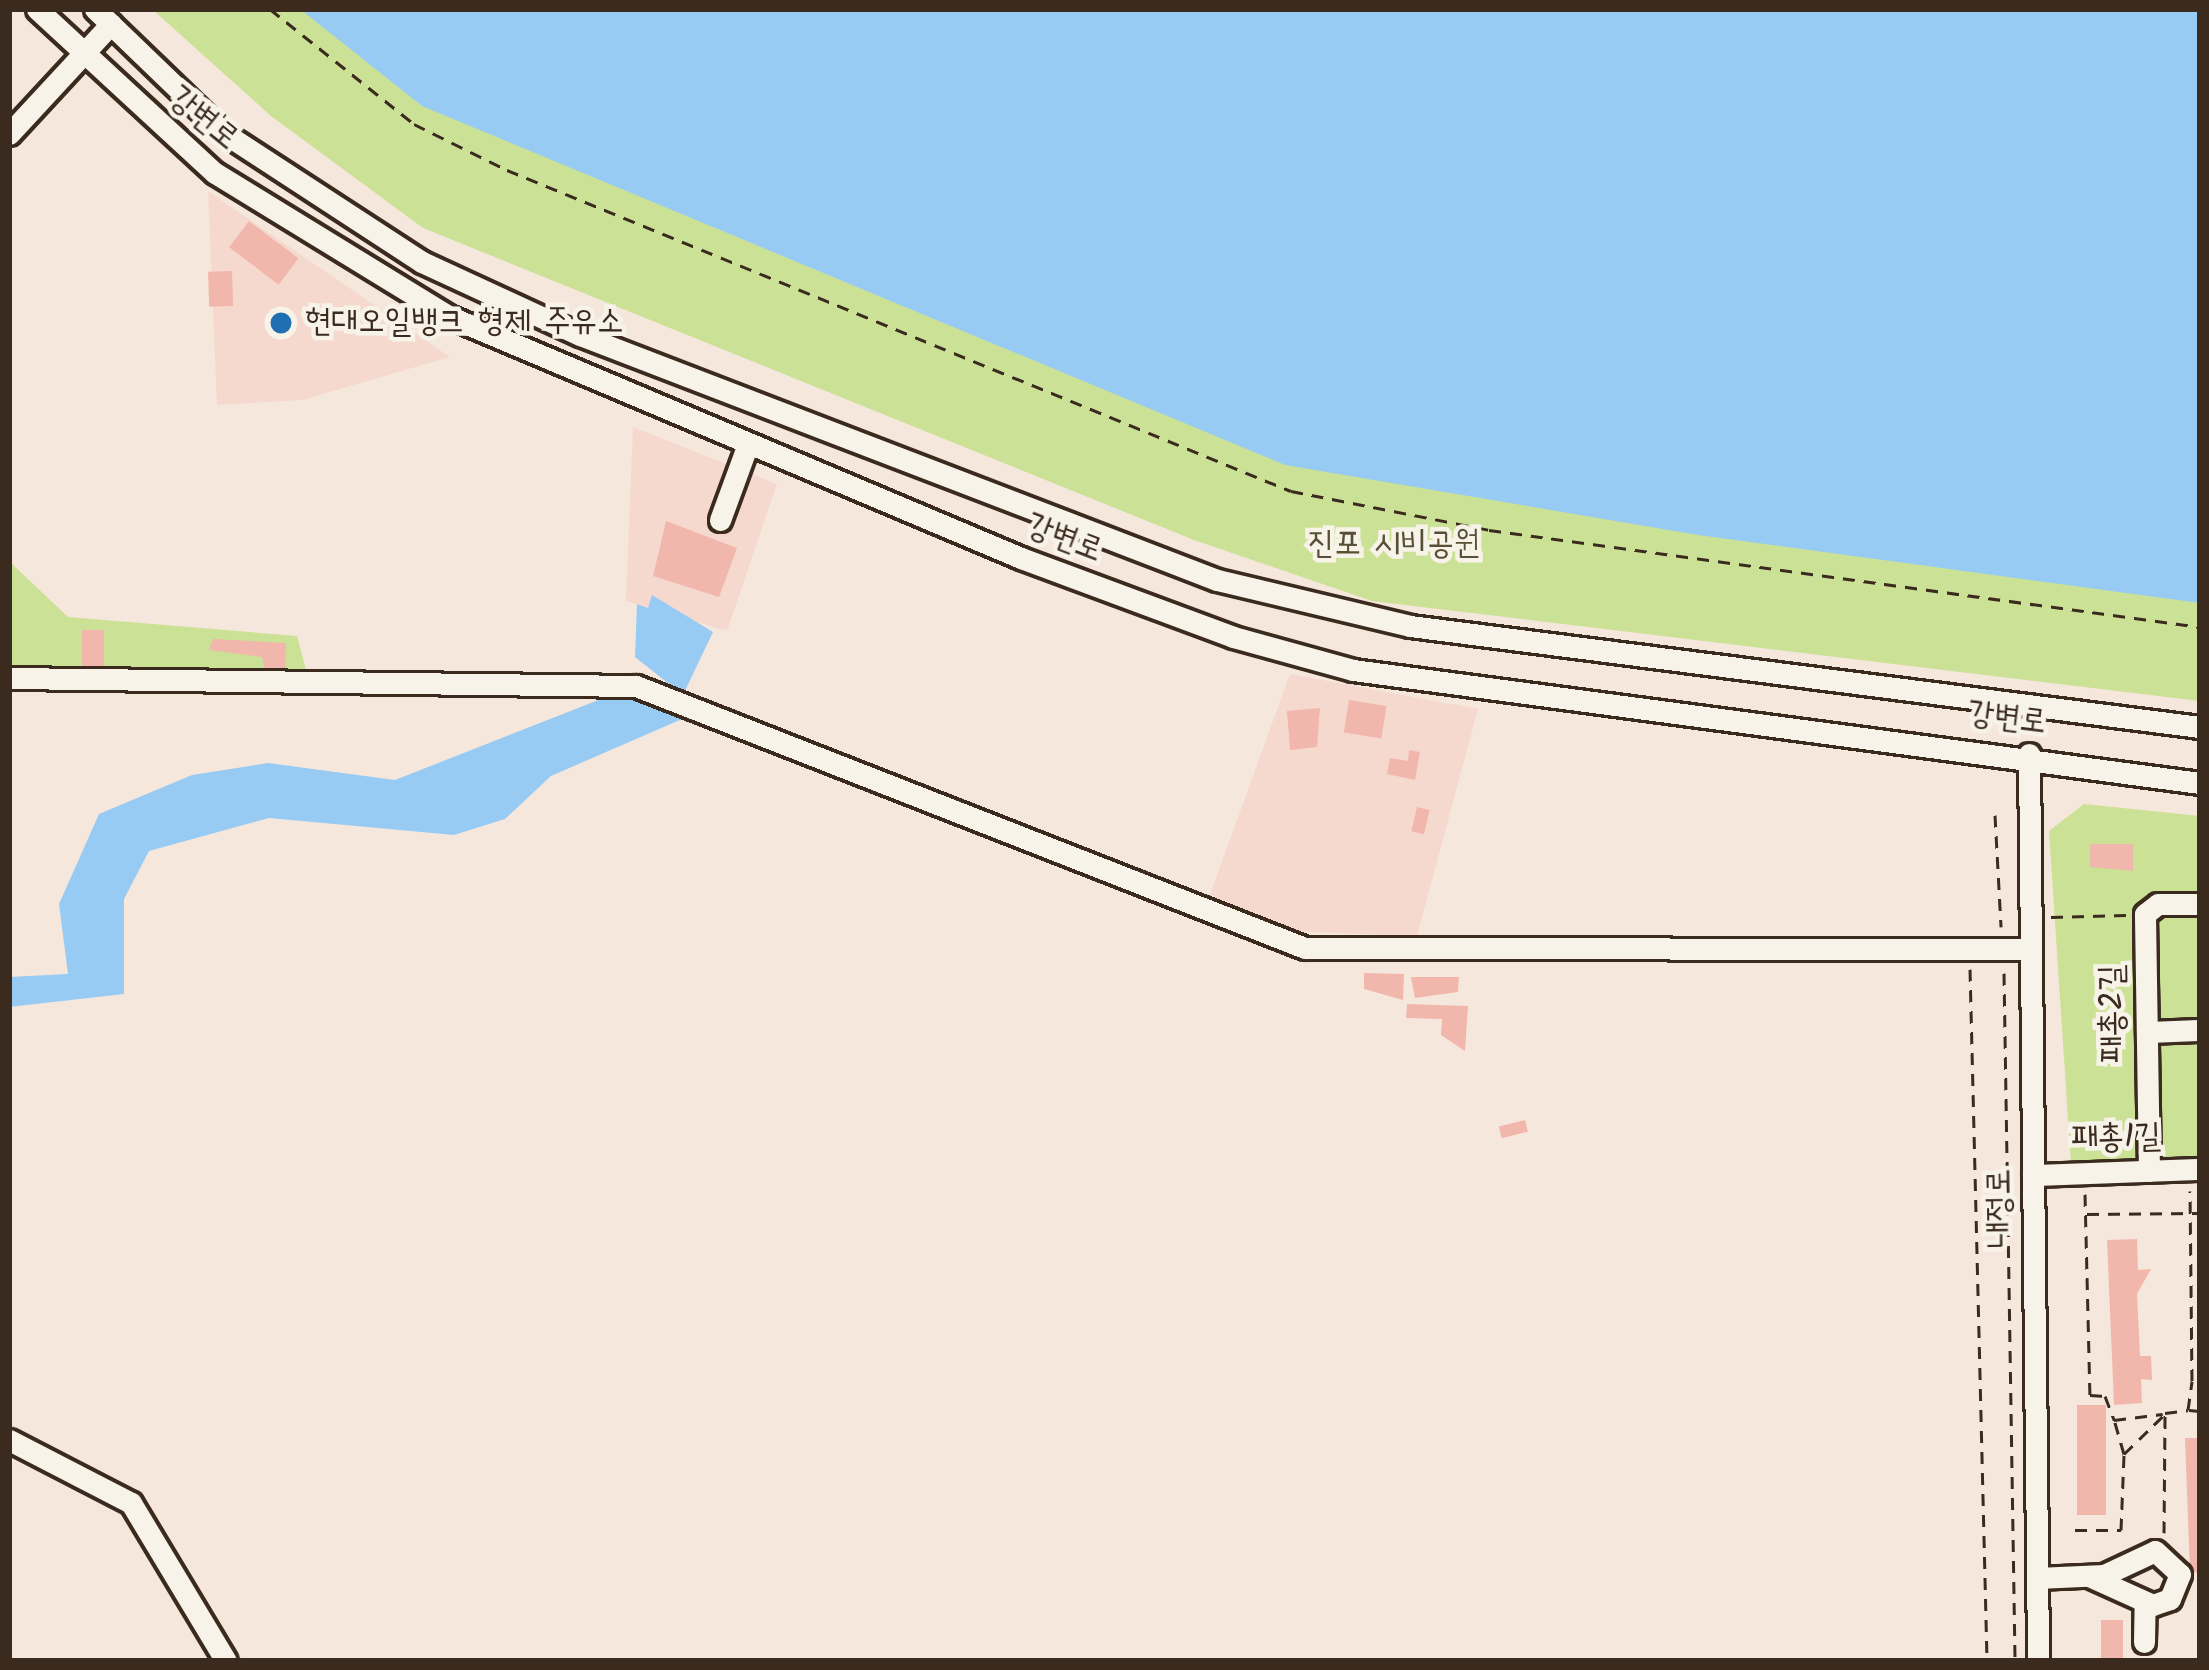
<!DOCTYPE html>
<html>
<head>
<meta charset="utf-8">
<style>
	body { margin:0 }
	#map { position:relative; width:2209px; height:1670px; overflow:hidden; background:#f6e7dc; font-family:Kalam,"Poor Story",sans-serif }
	div>[style] { position:absolute }
	.built>* { inset:0; background:#f5d9ce }
	.green>* { inset:0; background:#cbe196 }
	.water>* { inset:0; background:#97cbf4 }
	.building>* { inset:0; background:#f2b7ac; transform-origin:0 0 }
	.path>* { height:3px; margin-top:-1.5px; transform-origin:0; background:repeating-linear-gradient(90deg,#3b2a1e 0 12px,transparent 0 21px) }
	.roads { filter:drop-shadow(3px 0 #3b2a1e) drop-shadow(-3px 0 #3b2a1e) drop-shadow(0 3px #3b2a1e) drop-shadow(0 -3px #3b2a1e) }
	.minor>* { height:21px; margin:-10.5px; padding:0 10.5px; transform-origin:10.5px; border-radius:10.5px; background:#f7f3e8 }
	.dots>* { width:33px; height:33px; translate:-50% -50%; box-sizing:border-box; border:6px solid #f7f3e8; border-radius:50% }
	span { translate:-50% -50%; white-space:nowrap; text-align:center; line-height:1.15; -webkit-text-stroke:9px #f7f3e8; paint-order:stroke }
	.street-label { font-size:33px; color:#3b2a1e }
	.poi-label { font-size:33px; color:#3b2a1e }
	.left { translate:0 -50%; text-align:left }
	.park-label { font-size:33px; color:#584f36 }
	.frame { position:absolute; inset:0; border:12px solid #3b2a1e; pointer-events:none }
</style>
</head>
<body>
<div id="map">
	<div class="built">
		<i style="clip-path:polygon(208px 191px,450px 357px,302px 400px,217px 405px)"></i>
		<i style="clip-path:polygon(633px 427px,777px 484px,727px 631px,626px 601px)"></i>
		<i style="clip-path:polygon(1290px 674px,1478px 709px,1417px 936px,1286px 931px,1208px 900px)"></i>
	</div>
	<div class="green">
		<i style="clip-path:polygon(152px 9px,2200px 9px,2200px 701px,1372px 601px,1194px 540px,423px 228px,271px 116px)"></i>
		<i style="clip-path:polygon(9px 561px,68px 617px,297px 636px,306px 670px,9px 669px)"></i>
		<i style="clip-path:polygon(2084px 804px,2200px 816px,2200px 1178px,2072px 1179px,2049px 831px)"></i>
	</div>
	<div class="water">
		<i style="clip-path:polygon(300px 9px,2200px 9px,2200px 603px,1698px 535px,1285px 465px,422px 106px)"></i>
		<i style="clip-path:polygon(652px 595px,713px 632px,683px 695px,635px 657px,637px 604px,648px 608px)"></i>
		<i style="clip-path:polygon(601px 699px,646px 699px,680px 709px,682px 719px,551px 776px,505px 819px,454px 835px,269px 818px,149px 851px,124px 899px,124px 994px,9px 1007px,9px 977px,68px 974px,59px 904px,99px 814px,192px 775px,268px 763px,395px 780px)"></i>
	</div>
	<div class="building">
		<i style="left:249px;top:221px;width:62px;height:33px;rotate:37deg"></i>
		<i style="left:232px;top:271px;width:35px;height:24px;rotate:88deg"></i>
		<i style="clip-path:polygon(666px 521px,737px 548px,719px 597px,653px 576px)"></i>
		<i style="left:82px;top:630px;width:22px;height:42px"></i>
		<i style="clip-path:polygon(213px 639px,286px 643px,285px 673px,265px 672px,262px 657px,209px 650px)"></i>
		<i style="left:1349px;top:700px;width:38px;height:33px;rotate:9deg"></i>
		<i style="clip-path:polygon(1320px 708px,1317px 747px,1290px 750px,1287px 711px)"></i>
		<i style="clip-path:polygon(1409px 750px,1420px 752px,1415px 780px,1387px 774px,1390px 758px,1408px 761px)"></i>
		<i style="left:1417px;top:807px;width:13px;height:25px;rotate:13deg"></i>
		<i style="clip-path:polygon(2090px 844px,2133px 844px,2133px 871px,2090px 867px)"></i>
		<i style="clip-path:polygon(1364px 973px,1404px 974px,1403px 1000px,1364px 989px)"></i>
		<i style="clip-path:polygon(1411px 977px,1459px 977px,1458px 992px,1415px 998px)"></i>
		<i style="clip-path:polygon(1407px 1004px,1468px 1006px,1465px 1051px,1441px 1035px,1442px 1019px,1406px 1018px)"></i>
		<i style="left:1525px;top:1120px;width:12px;height:27px;rotate:76deg"></i>
		<i style="clip-path:polygon(2137px 1239px,2138px 1270px,2151px 1269px,2137px 1294px,2140px 1356px,2151px 1356px,2152px 1380px,2141px 1379px,2142px 1403px,2114px 1405px,2107px 1240px)"></i>
		<i style="left:2077px;top:1405px;width:29px;height:110px"></i>
		<i style="clip-path:polygon(2185px 1438px,2200px 1438px,2200px 1573px,2190px 1572px)"></i>
		<i style="left:2101px;top:1620px;width:22px;height:41px"></i>
	</div>
	<div class="path">
		<i style="left:270px;top:9px;width:184px;rotate:38.6deg"></i>
		<i style="left:414px;top:124px;width:104px;rotate:26.3deg"></i>
		<i style="left:507px;top:170px;width:847px;rotate:22.27deg"></i>
		<i style="left:1291px;top:491px;width:202px;rotate:11.1deg"></i>
		<i style="left:1489px;top:530px;width:718px;rotate:7.77deg"></i>
		<i style="left:1995px;top:815px;width:112px;rotate:86.9deg"></i>
		<i style="left:2051px;top:917px;width:75px;rotate:-1.5deg"></i>
		<i style="left:1970px;top:969px;width:692px;rotate:88.59deg"></i>
		<i style="left:2004px;top:973px;width:688px;rotate:89.08deg"></i>
		<i style="left:2085px;top:1194px;width:201px;rotate:88.6deg"></i>
		<i style="left:2090px;top:1395px;width:15px;rotate:4deg"></i>
		<i style="left:2105px;top:1396px;width:26px;rotate:69deg"></i>
		<i style="left:2114px;top:1420px;width:49px;rotate:-7deg"></i>
		<i style="left:2087px;top:1214px;width:113px;rotate:-0.5deg"></i>
		<i style="left:2189px;top:1410px;width:11px;rotate:5deg"></i>
		<i style="left:2124px;top:1454px;width:56px;rotate:-44.3deg"></i>
		<i style="left:2075px;top:1530px;width:46px"></i>
		<i style="left:2121px;top:1530px;width:76px;rotate:-87.7deg"></i>
		<i style="left:2124px;top:1454px;width:33px;rotate:-106deg"></i>
		<i style="left:2164px;top:1533px;width:120px;rotate:-89.5deg"></i>
		<i style="left:2165px;top:1413px;width:23px;rotate:-7deg"></i>
		<i style="left:2188px;top:1410px;width:29px;rotate:-82deg"></i>
		<i style="left:2192px;top:1381px;width:190px;rotate:-90.6deg"></i>
	</div>
	<div class="roads">
		<div class="minor">
			<i style="left:37px;top:9px;width:242px;rotate:42.7deg"></i>
			<i style="left:215px;top:173px;width:273px;rotate:31.5deg"></i>
			<i style="left:448px;top:316px;width:622px;rotate:22.9deg"></i>
			<i style="left:1021px;top:558px;width:226px;rotate:20.4deg"></i>
			<i style="left:1233px;top:637px;width:124px;rotate:15.4deg"></i>
			<i style="left:1353px;top:670px;width:855px;rotate:7.6deg"></i>
			<i style="left:95px;top:9px;width:179px;rotate:43.9deg"></i>
			<i style="left:224px;top:133px;width:236px;rotate:33.1deg"></i>
			<i style="left:422px;top:262px;width:174px;rotate:24.8deg"></i>
			<i style="left:580px;top:335px;width:682px;rotate:21.04deg"></i>
			<i style="left:1217px;top:580px;width:198px;rotate:13.4deg"></i>
			<i style="left:1410px;top:626px;width:796px;rotate:7.29deg"></i>
			<i style="left:9px;top:134px;width:150px;rotate:-47.2deg"></i>
			<i style="left:720px;top:520px;width:81px;rotate:-69.8deg"></i>
			<i style="left:9px;top:678px;width:627px;rotate:0.73deg"></i>
			<i style="left:636px;top:686px;width:718px;rotate:21.39deg"></i>
			<i style="left:1305px;top:948px;width:726px;rotate:0.08deg"></i>
			<i style="left:2029px;top:754px;width:907px;rotate:89.43deg"></i>
			<i style="left:2147px;top:1032px;width:53px;rotate:-2.2deg"></i>
			<i style="left:2149px;top:1171px;width:257px;rotate:-90.9deg"></i>
			<i style="left:2145px;top:914px;width:16px;rotate:-38deg"></i>
			<i style="left:2158px;top:904px;width:42px"></i>
			<i style="left:2033px;top:1175px;width:167px;rotate:-2.1deg"></i>
			<i style="left:9px;top:1440px;width:137px;rotate:27.3deg"></i>
			<i style="left:131px;top:1503px;width:184px;rotate:59deg"></i>
			<i style="left:2037px;top:1578px;width:67px;rotate:-2.6deg"></i>
			<i style="left:2104px;top:1575px;width:56px;rotate:-25.2deg"></i>
			<i style="left:2155px;top:1551px;width:34px;rotate:43deg"></i>
			<i style="left:2180px;top:1574px;width:27px;rotate:112deg"></i>
			<i style="left:2170px;top:1599px;width:18px;rotate:161deg"></i>
			<i style="left:2153px;top:1605px;width:68px;rotate:-155.7deg"></i>
			<i style="left:2144px;top:1642px;width:39px;rotate:-89deg"></i>
		</div>
	</div>
	<div class="dots">
		<i style="left:281px;top:323px;background:#1f6fb2"></i>
	</div>
	<div class="street-label">
		<span style="left:203px;top:119px;rotate:39deg">강변로</span>
		<span style="left:1064px;top:539px;rotate:21deg">강변로</span>
		<span style="left:2007px;top:719px;rotate:7deg">강변로</span>
		<span style="left:2114px;top:1014px;rotate:-91deg">패총2길</span>
		<span style="left:2116px;top:1139px;rotate:-2deg">패총1길</span>
		<span style="left:2001px;top:1208px;rotate:-91deg">내정로</span>
	</div>
	<div class="poi-label">
		<span class="left" style="left:305px;top:323px">현대오일뱅크 형제 주유소</span>
	</div>
	<div class="park-label">
		<span style="left:1394px;top:545px">진포 시비공원</span>
	</div>
	<div class="frame"></div>
</div>
</body>
</html>
